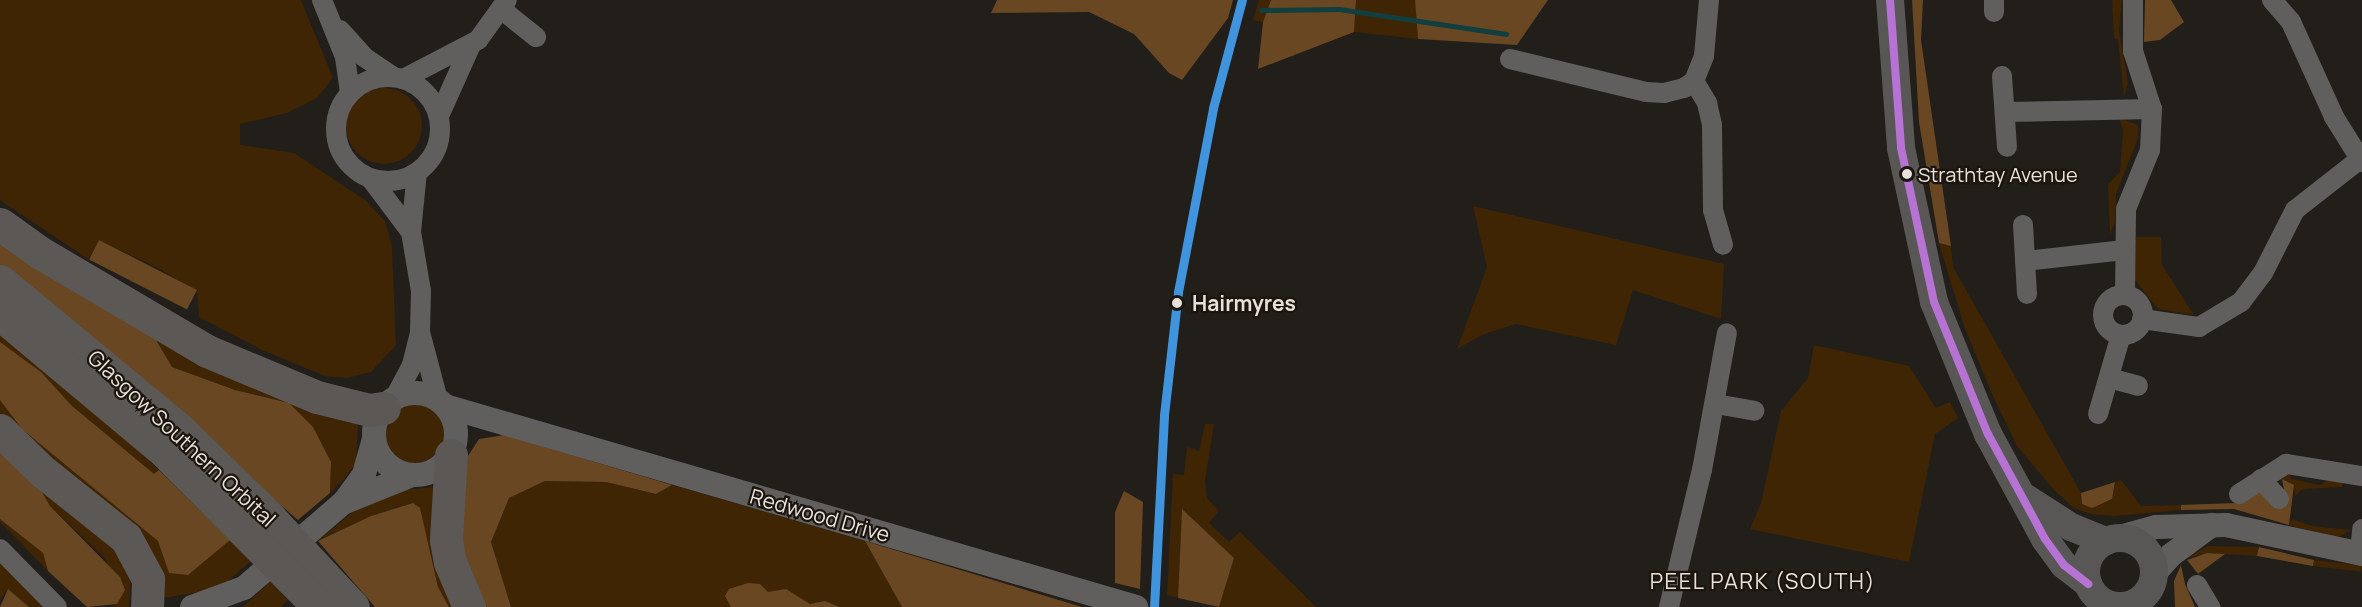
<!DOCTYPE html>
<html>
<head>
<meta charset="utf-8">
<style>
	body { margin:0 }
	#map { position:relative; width:2362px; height:607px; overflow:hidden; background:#221e1a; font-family:Manrope,sans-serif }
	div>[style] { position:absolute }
	.green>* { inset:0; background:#3f2504; transform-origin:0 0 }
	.round { border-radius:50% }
	.forest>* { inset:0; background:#684722; transform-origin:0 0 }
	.stream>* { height:5px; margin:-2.5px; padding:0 2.5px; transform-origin:2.5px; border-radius:2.5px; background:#113e3e }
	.minor>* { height:20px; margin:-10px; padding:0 10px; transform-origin:10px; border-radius:10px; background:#605f5d }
	.minor>.ring { margin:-10px; padding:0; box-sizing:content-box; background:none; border:20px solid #605f5d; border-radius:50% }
	.tertiary>* { height:24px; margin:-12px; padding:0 12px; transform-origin:12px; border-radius:12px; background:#605f5d }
	.tertiary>.ring { margin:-12px; padding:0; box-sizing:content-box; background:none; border:24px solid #605f5d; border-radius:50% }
	.secondary>* { height:28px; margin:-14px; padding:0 14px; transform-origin:14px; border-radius:14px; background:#595755 }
	.secondary>.ring { margin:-14px; padding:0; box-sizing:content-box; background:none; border:28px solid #595755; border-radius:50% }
	.trunk>* { height:33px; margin:-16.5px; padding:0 16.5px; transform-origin:16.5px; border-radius:16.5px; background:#5b5856 }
	.bus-1>* { height:8px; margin:-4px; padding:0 4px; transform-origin:4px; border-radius:4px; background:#b673d3 }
	.rail-1>* { height:9px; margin:-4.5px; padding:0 4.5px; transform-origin:4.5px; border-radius:4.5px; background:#4094de }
	.dots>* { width:16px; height:16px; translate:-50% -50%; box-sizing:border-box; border:3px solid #1c150e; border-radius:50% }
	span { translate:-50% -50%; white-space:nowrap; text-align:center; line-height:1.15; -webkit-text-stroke:4.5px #1c150e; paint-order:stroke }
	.bus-label { font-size:20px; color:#e7e1dc }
	.left { translate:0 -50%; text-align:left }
	.stop-label { font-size:21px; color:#e7e1dc; font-weight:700 }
	.street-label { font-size:21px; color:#e7e1dc }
	.neighbourhood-label { font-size:22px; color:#e7e1dc; letter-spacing:1.5px }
</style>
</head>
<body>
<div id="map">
	<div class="green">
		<i style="clip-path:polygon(0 0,301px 0,333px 78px,317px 98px,287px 113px,240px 124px,240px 145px,294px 153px,365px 200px,385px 221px,392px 247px,396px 345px,371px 372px,347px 378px,325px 376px,262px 350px,199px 317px,197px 291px,152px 265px,100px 241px,88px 259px,0 200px)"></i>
		<i style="clip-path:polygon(1259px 0,1271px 0,1263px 22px,1253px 20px)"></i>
		<i style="clip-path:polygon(1356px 0,1415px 0,1418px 39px,1354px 32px)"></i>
		<i style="clip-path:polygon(2112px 0,2122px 0,2119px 30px,2128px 83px,2124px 97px,2118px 39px,2114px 38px)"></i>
		<i class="round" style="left:346px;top:88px;width:76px;height:76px"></i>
		<i style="clip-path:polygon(2119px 118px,2138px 125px,2138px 138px,2116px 194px,2115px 222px,2110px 235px,2108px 184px,2120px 172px,2123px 130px)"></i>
		<i style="clip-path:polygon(1473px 206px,1724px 264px,1721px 319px,1633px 290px,1616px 345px,1516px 324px,1484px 334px,1457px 349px,1487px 267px)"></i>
		<i style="clip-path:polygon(2136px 237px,2161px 237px,2162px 265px,2194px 315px,2158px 309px,2135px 280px)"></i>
		<i style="clip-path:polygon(1939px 243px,1951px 246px,1953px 267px,2081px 493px,2082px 504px,2112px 500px,2115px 482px,2121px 480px,2141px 506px,2181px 505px,2181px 510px,2114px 516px,2091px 514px,2074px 508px,2054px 490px,2017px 446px,1993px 396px,1964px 326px)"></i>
		<i style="clip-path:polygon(149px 328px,353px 419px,358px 425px,356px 463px,344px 479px,330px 493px,331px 462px,289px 403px,235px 390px,172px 367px)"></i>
		<i style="clip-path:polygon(0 335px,125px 437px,251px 561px,228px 581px,200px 592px,163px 598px,0 418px)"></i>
		<i style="clip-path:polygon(1814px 345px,1909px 366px,1936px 408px,1950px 402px,1958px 418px,1935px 434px,1909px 562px,1750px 529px,1761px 503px,1781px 411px,1808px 378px)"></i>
		<i class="round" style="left:384px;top:403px;width:60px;height:60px"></i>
		<i style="clip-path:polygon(1205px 424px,1214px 424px,1205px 480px,1207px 498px,1219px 511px,1209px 523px,1229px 542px,1240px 532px,1316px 607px,1219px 607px,1234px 558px,1182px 510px,1178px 598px,1167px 595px,1173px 474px,1184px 475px,1187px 447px,1199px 451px)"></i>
		<i style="clip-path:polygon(2288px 473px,2292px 479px,2320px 485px,2329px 480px,2343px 482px,2342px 487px,2303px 489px,2295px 496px,2294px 485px,2282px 479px)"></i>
		<i style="clip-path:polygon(545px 481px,606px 482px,656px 494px,672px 485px,865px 541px,902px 607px,511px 607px,491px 542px,508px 498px)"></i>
		<i style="clip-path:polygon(38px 485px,132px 559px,129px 607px,112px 607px,117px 604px,106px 559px,50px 506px)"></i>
		<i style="clip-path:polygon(436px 487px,461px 607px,449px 607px,438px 587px,420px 509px,413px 503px,371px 516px,318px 541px,363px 503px,400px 490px)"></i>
		<i style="clip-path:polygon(0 519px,43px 553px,48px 571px,0 522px)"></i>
		<i style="clip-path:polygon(2292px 519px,2312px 526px,2351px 530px,2337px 538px,2289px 525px)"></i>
		<i style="clip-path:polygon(2208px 546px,2259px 547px,2257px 556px,2207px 553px,2186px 558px)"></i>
		<i style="left:2314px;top:560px;width:48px;height:6px;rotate:7deg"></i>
		<i style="clip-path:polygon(0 562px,43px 607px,29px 607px,8px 589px,0 600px)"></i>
		<i style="clip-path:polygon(271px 581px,288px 600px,281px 607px,243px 607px)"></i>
	</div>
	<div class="forest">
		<i style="clip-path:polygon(997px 0,1233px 0,1228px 18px,1182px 80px,1169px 73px,1134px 34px,1089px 12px,991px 13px)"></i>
		<i style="clip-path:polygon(1271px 0,1356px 0,1354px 32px,1258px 69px,1263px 22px)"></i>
		<i style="clip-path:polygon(1415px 0,1548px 0,1517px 45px,1418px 39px)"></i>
		<i style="clip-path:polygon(1912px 0,1923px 0,1921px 40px,1951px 246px,1939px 243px,1919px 122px)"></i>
		<i style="clip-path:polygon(2145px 0,2171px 0,2184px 22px,2160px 40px,2144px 42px)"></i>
		<i style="clip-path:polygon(0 232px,149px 328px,172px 367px,235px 390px,289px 403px,313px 427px,331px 462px,330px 493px,298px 520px,0 265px)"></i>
		<i style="left:99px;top:240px;width:110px;height:22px;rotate:27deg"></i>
		<i style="clip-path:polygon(0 342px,41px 372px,72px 406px,154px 474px,159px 470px,230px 540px,188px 575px,169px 573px,158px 541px,22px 429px,0 400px)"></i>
		<i style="clip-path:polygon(504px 435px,672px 485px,656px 494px,606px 482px,545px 481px,509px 498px,491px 542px,511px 607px,487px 607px,476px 600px,458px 542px,464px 462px,479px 439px)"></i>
		<i style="clip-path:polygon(0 451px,38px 485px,50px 506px,120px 577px,125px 590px,117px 604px,87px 607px,48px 571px,43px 553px,0 519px)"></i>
		<i style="clip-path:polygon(2282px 479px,2294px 485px,2289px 525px,2234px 509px,2181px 510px,2181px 505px,2236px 503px,2253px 491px,2285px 496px)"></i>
		<i style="clip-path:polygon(2115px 482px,2112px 499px,2092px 508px,2082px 504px,2081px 493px)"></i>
		<i style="clip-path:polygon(1124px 491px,1143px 502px,1140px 589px,1115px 583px,1115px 512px)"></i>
		<i style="clip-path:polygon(413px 503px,420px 508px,438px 587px,449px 607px,375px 607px,318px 541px,371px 516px)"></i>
		<i style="clip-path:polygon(1182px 509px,1234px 558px,1219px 607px,1178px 598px)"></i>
		<i style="clip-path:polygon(865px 541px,1082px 607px,902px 607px)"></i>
		<i style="clip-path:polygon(2259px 547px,2314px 560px,2313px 566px,2257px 556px)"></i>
		<i style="clip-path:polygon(2207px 553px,2225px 554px,2198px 574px,2187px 560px)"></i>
		<i style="clip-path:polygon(2181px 565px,2185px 584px,2195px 607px,2175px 607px,2174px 581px)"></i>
		<i style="clip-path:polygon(748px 583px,760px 584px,768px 592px,786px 589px,810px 604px,825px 601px,839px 607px,731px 607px,725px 596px,729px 589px)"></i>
		<i style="clip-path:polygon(8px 589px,29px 607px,0 607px)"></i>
	</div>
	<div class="stream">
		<i style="left:1261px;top:10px;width:78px;rotate:-0.7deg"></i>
		<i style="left:1339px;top:9px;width:169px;rotate:8.5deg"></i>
	</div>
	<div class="minor">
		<i style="left:322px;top:0;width:61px;rotate:68deg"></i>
		<i style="left:345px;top:57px;width:36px;rotate:82deg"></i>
		<i style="left:2272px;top:0;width:29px;rotate:49deg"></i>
		<i style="left:2291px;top:22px;width:104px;rotate:65.6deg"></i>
		<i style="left:2334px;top:117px;width:53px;rotate:58.1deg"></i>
		<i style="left:501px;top:9px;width:45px;rotate:38.7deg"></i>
		<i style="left:1994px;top:12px;width:12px;rotate:-90deg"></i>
		<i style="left:340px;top:30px;width:36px;rotate:48deg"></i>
		<i style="left:364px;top:57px;width:34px;rotate:34deg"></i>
		<i style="left:1510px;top:59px;width:140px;rotate:13.6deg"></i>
		<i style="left:1646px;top:92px;width:18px;rotate:3deg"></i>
		<i style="left:1664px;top:93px;width:21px;rotate:-14deg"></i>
		<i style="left:1684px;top:88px;width:12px;rotate:-35deg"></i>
		<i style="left:1694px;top:81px;width:27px;rotate:-68deg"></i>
		<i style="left:1704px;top:56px;width:56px;rotate:-84.9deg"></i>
		<i style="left:2002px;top:76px;width:71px;rotate:86deg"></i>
		<i class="ring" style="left:336px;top:77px;width:84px;height:84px"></i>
		<i style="left:403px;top:79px;width:85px;rotate:-27.5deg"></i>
		<i style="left:478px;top:40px;width:49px;rotate:-54.1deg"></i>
		<i style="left:1694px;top:81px;width:26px;rotate:59deg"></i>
		<i style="left:1707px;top:103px;width:23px;rotate:77deg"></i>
		<i style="left:1712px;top:125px;width:85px;rotate:89.3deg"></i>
		<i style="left:1713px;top:210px;width:36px;rotate:74deg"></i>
		<i style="left:2006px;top:112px;width:146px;rotate:-1.2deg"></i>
		<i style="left:439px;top:116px;width:76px;rotate:-65.8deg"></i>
		<i style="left:371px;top:179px;width:66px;rotate:53deg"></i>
		<i style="left:2023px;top:225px;width:69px;rotate:86.7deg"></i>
		<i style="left:2025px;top:261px;width:100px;rotate:-6.3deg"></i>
		<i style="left:2125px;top:295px;width:86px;rotate:-89.3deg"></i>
		<i style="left:2126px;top:209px;width:64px;rotate:-67.9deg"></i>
		<i style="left:2150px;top:150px;width:41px;rotate:-87.2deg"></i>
		<i style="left:2152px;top:109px;width:61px;rotate:-108.1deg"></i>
		<i style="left:2133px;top:51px;width:51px;rotate:-90deg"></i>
		<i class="ring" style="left:2103px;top:295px;width:20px;height:20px"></i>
		<i style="left:2142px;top:319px;width:58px;rotate:8deg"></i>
		<i style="left:2199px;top:327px;width:49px;rotate:-30.8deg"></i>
		<i style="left:2241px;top:302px;width:36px;rotate:-53deg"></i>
		<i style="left:2263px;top:273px;width:71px;rotate:-63.1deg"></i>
		<i style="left:2295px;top:210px;width:83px;rotate:-38.1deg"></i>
		<i style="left:420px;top:332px;width:70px;rotate:75.2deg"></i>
		<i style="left:2109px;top:378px;width:30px;rotate:15deg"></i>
		<i style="left:394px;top:399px;width:38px;rotate:-62deg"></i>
		<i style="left:412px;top:365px;width:34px;rotate:-76deg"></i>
		<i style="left:420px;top:332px;width:41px;rotate:-88.6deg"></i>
		<i style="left:421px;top:291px;width:60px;rotate:-99.6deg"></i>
		<i style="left:411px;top:232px;width:60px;rotate:-84.3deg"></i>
		<i style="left:1716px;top:404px;width:39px;rotate:10deg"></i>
		<i style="left:2098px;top:414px;width:82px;rotate:-73.8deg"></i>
		<i style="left:2261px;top:479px;width:27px;rotate:48deg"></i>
		<i style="left:2239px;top:494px;width:56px;rotate:-32.6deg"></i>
		<i style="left:2286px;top:464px;width:77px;rotate:9deg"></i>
		<i style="left:0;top:549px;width:81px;rotate:45.5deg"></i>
		<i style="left:2360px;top:554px;width:25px;rotate:-85deg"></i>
		<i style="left:2197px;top:585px;width:26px;rotate:59deg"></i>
		<i style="left:1669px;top:607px;width:141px;rotate:-76.5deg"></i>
		<i style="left:1702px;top:470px;width:139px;rotate:-79.7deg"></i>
	</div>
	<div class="tertiary">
		<i class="ring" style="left:374px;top:393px;width:58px;height:58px"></i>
		<i style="left:445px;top:406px;width:720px;rotate:16.22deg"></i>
		<i style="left:345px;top:502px;width:72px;rotate:-21.9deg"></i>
		<i style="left:2116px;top:538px;width:41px;rotate:-15.4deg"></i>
		<i style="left:2156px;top:527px;width:70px;rotate:-1.6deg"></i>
		<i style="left:2226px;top:525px;width:139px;rotate:12deg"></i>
		<i style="left:2154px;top:574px;width:25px;rotate:-48deg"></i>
		<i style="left:2171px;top:555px;width:51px;rotate:-36.2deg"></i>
		<i style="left:192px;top:607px;width:55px;rotate:-20.1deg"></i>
		<i style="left:244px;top:588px;width:132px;rotate:-40.7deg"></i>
		<i style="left:344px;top:502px;width:34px;rotate:-54deg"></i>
		<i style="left:364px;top:474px;width:36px;rotate:-74deg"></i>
	</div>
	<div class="secondary">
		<i style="left:1890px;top:0;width:148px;rotate:85.7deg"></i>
		<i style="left:1901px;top:148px;width:157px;rotate:77.9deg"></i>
		<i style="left:1934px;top:302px;width:143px;rotate:67.8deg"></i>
		<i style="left:1988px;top:434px;width:119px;rotate:61.5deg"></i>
		<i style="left:2045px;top:539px;width:32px;rotate:54deg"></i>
		<i style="left:2064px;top:565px;width:31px;rotate:38deg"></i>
		<i style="left:2026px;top:498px;width:54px;rotate:32.8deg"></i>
		<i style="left:2071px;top:527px;width:38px;rotate:22deg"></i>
		<i class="ring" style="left:2086px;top:538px;width:40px;height:40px"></i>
	</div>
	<div class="trunk">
		<i style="left:0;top:224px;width:48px;rotate:35.7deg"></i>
		<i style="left:39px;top:252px;width:195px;rotate:30.5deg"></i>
		<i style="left:207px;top:351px;width:119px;rotate:22.7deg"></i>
		<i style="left:317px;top:397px;width:54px;rotate:14deg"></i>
		<i style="left:369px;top:410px;width:15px;rotate:-8deg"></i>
		<i style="left:0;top:281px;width:235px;rotate:39.6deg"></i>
		<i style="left:181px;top:431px;width:123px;rotate:44.3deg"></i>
		<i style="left:269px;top:517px;width:123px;rotate:47deg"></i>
		<i style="left:0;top:314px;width:215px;rotate:39.9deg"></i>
		<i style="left:165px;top:452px;width:218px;rotate:45.2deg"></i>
		<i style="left:0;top:430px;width:59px;rotate:44.3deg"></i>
		<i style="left:42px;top:471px;width:107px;rotate:38.6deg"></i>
		<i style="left:126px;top:538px;width:47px;rotate:61.8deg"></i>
		<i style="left:148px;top:579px;width:28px;rotate:92deg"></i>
		<i style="left:451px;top:455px;width:85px;rotate:93.4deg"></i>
		<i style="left:446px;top:540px;width:22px;rotate:80deg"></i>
		<i style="left:450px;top:562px;width:49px;rotate:67.1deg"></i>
	</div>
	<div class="bus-1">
		<i style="left:1890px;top:0;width:148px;rotate:85.7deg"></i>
		<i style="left:1901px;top:148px;width:157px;rotate:77.9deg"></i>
		<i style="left:1934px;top:302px;width:143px;rotate:67.8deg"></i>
		<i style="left:1988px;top:434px;width:119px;rotate:61.5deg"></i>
		<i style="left:2045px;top:539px;width:32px;rotate:54deg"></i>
		<i style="left:2064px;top:565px;width:31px;rotate:38deg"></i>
	</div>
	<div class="rail-1">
		<i style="left:1154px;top:607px;width:192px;rotate:-87deg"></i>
		<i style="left:1164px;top:415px;width:124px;rotate:-83.5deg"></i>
		<i style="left:1178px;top:292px;width:187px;rotate:-79.2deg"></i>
		<i style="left:1213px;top:108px;width:112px;rotate:-75deg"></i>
	</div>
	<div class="dots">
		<i style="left:1907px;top:174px;background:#e7e1dc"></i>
		<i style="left:1177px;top:303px;background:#e7e1dc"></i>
	</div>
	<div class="bus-label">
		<span class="left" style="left:1918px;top:174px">Strathtay Avenue</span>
	</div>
	<div class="stop-label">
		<span class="left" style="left:1192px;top:303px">Hairmyres</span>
	</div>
	<div class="street-label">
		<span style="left:182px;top:438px;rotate:43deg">Glasgow Southern Orbital</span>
		<span style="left:820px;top:515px;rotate:16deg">Redwood Drive</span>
	</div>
	<div class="neighbourhood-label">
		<span style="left:1763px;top:582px">PEEL PARK (SOUTH)</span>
	</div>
</div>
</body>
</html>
